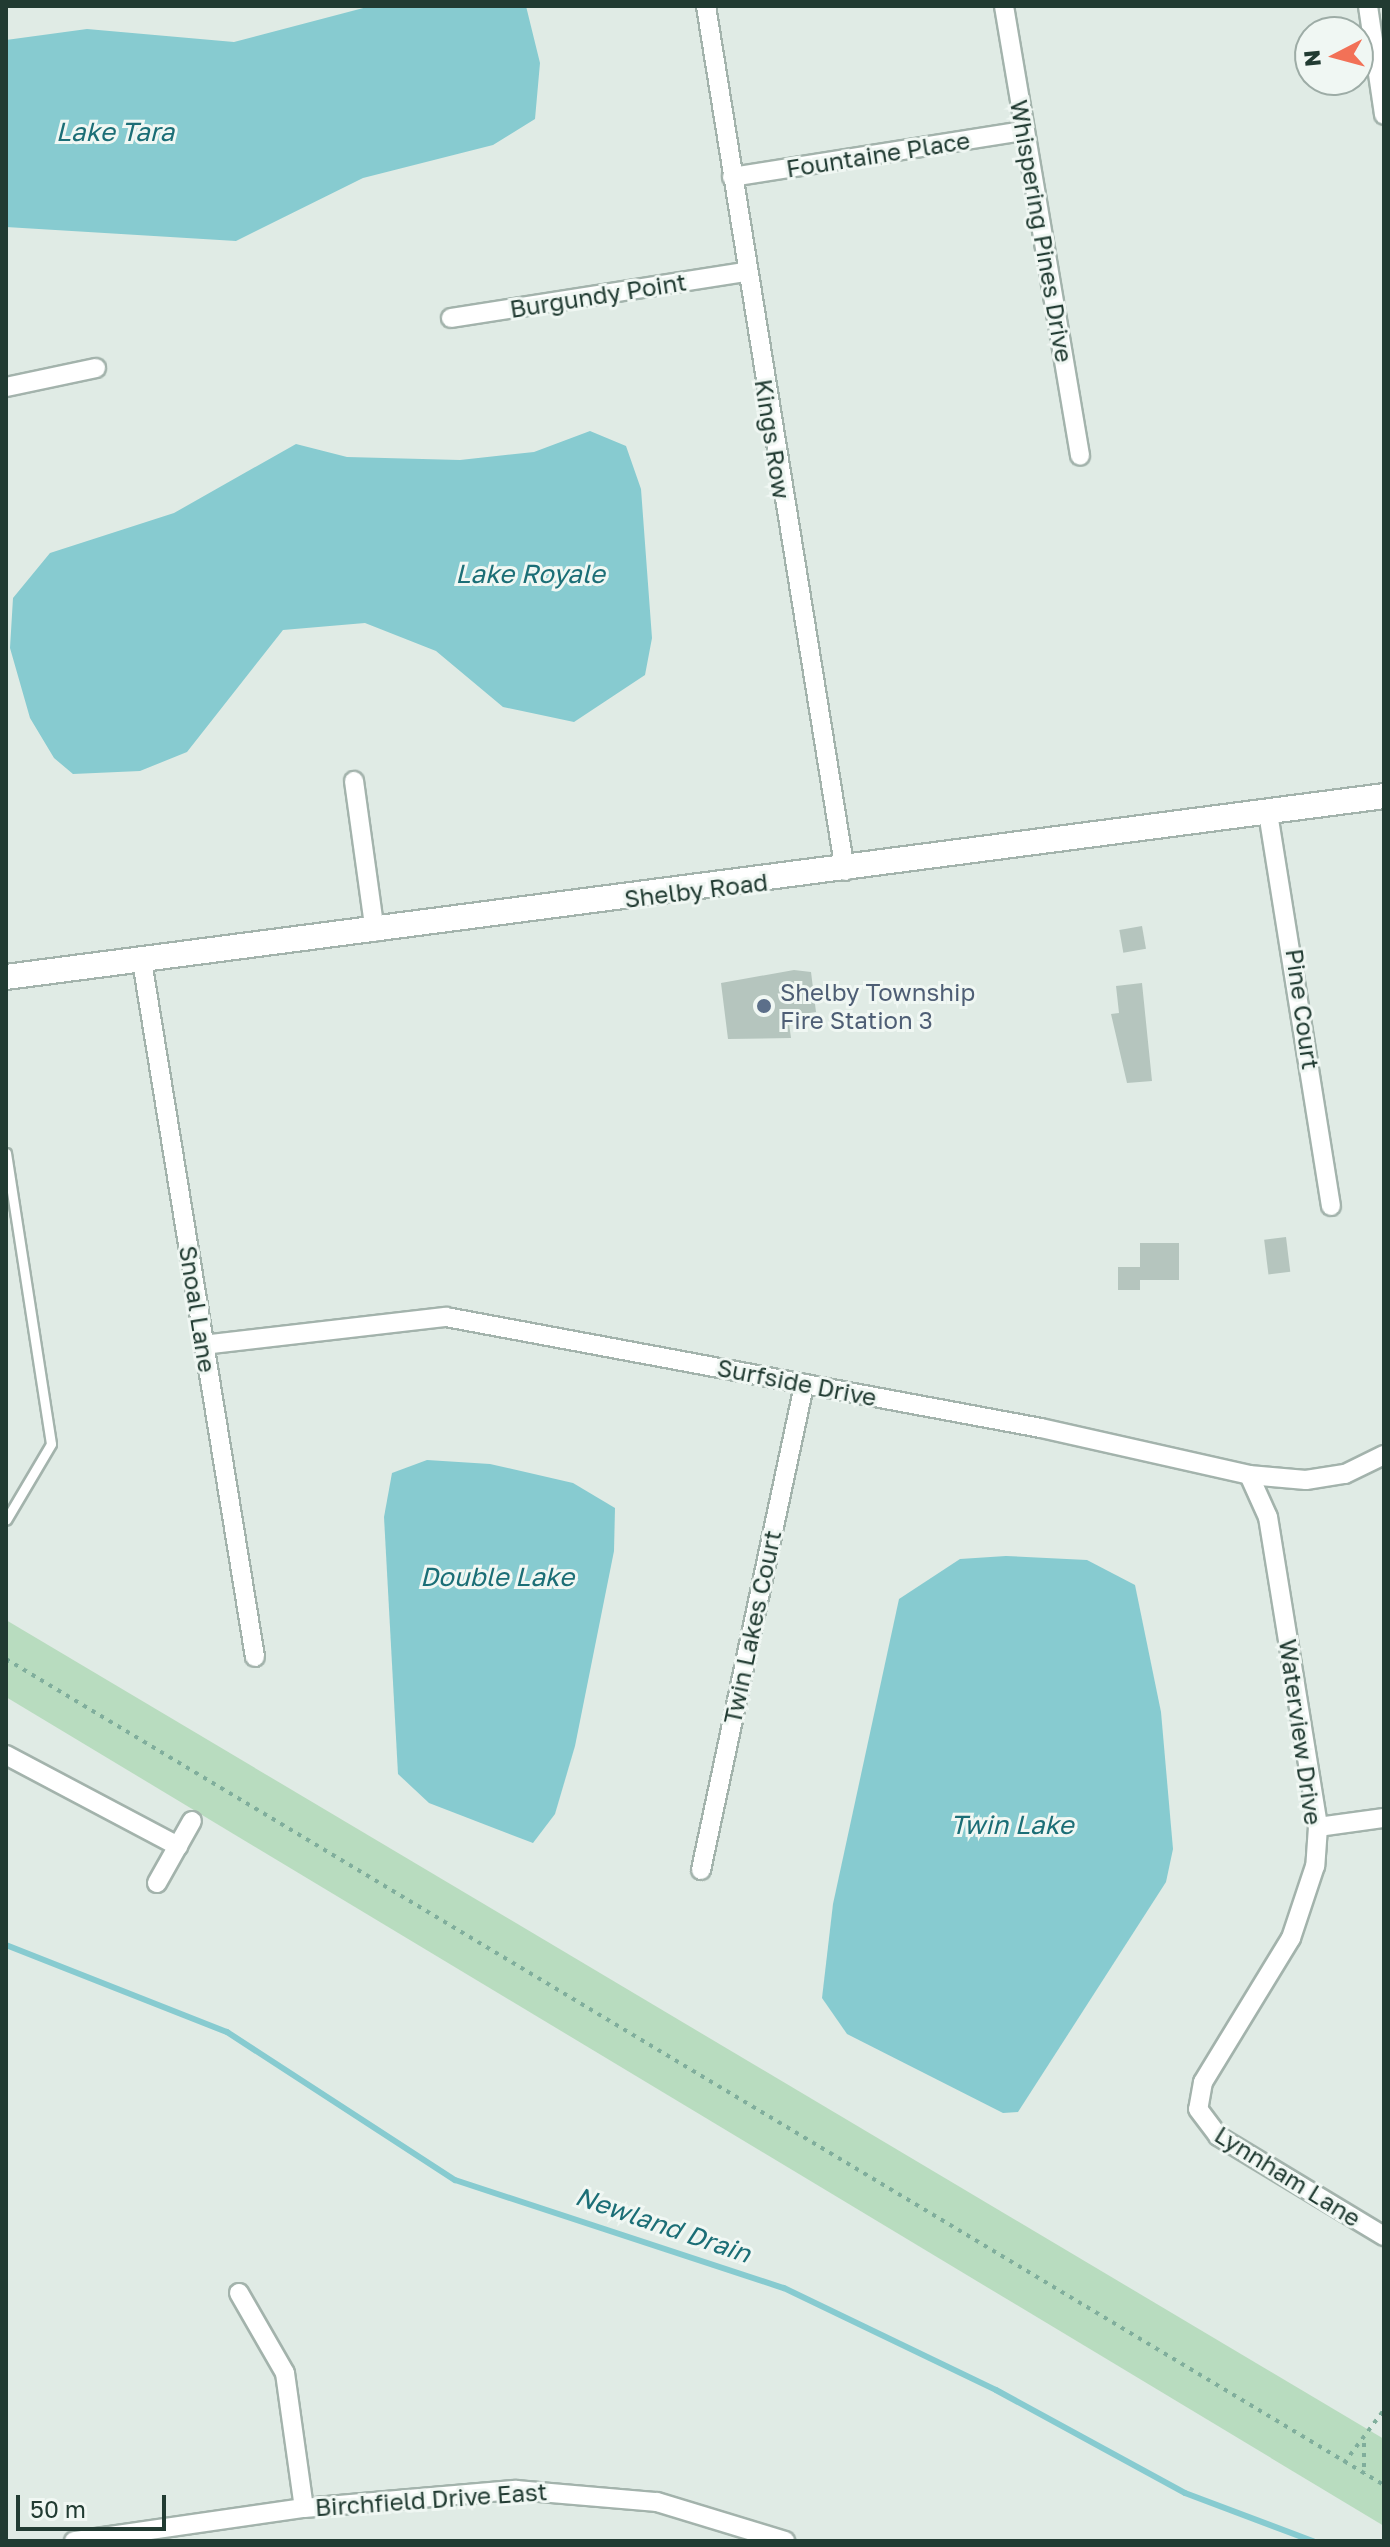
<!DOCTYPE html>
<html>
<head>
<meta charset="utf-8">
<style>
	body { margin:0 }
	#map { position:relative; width:1390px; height:2547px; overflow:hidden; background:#e0ebe5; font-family:"Golos Text",sans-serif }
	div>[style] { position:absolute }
	.green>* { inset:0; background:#b8dcbf }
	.water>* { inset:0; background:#87cbd0 }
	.stream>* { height:6px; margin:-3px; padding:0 3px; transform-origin:3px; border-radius:3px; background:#87cbd0 }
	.building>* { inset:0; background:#b5c5be; transform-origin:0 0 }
	.path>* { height:4px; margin-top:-2px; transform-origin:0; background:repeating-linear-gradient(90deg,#80ae9c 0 4px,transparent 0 10px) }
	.roads { filter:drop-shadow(2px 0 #a3b3ac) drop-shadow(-2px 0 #a3b3ac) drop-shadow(0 2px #a3b3ac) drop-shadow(0 -2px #a3b3ac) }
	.lane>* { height:9px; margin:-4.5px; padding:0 4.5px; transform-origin:4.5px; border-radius:4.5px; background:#fff }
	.street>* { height:18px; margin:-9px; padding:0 9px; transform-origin:9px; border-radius:9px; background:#fff }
	.secondary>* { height:24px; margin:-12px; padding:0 12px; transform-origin:12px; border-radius:12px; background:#fff }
	.dots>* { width:22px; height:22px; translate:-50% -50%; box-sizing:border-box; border:4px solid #f0f7f3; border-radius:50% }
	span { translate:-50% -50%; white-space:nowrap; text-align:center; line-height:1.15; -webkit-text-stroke:6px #f0f7f3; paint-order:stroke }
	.street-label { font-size:24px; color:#213b32 }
	.service-label { font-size:24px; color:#4e5e75 }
	.left { translate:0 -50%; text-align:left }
	.water-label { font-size:26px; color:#1b6e76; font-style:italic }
	.frame { position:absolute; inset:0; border:8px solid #213b32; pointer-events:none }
	.north { position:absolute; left:1294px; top:16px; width:80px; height:80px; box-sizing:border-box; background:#f0f7f3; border:2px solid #9daca6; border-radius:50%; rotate:264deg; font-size:22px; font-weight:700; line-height:32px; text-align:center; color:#213b32 }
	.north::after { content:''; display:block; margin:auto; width:28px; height:36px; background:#f27157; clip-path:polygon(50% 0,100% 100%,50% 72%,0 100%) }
	.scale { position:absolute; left:16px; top:2495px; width:150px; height:36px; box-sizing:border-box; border:4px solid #213b32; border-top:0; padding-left:10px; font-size:24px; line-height:28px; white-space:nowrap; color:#213b32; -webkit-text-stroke:6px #f0f7f3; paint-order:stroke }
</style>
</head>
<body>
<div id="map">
	<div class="green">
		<i style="clip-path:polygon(6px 1620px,1384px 2439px,1384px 2526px,6px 1697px)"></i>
	</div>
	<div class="water">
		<i style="clip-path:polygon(371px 6px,526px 6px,540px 63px,535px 119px,493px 145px,363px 178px,236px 241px,6px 227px,6px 40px,87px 29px,234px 42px)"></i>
		<i style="clip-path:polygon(590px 431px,626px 446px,641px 489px,652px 638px,645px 675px,574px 722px,503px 707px,436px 651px,365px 623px,283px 630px,187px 752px,140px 771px,73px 774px,54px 758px,30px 718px,10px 648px,13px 598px,50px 553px,174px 513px,296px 444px,347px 457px,460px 460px,534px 452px)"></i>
		<i style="clip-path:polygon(427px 1460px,490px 1464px,573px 1483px,615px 1508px,614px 1551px,575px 1746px,555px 1814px,533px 1843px,429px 1803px,398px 1774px,384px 1517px,392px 1473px)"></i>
		<i style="clip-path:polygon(1006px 1556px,1087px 1560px,1135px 1585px,1161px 1712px,1173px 1849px,1166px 1882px,1018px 2112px,1003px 2113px,847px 2034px,822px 1998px,833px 1904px,899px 1599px,960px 1559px)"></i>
	</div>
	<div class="stream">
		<i style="left:6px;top:1945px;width:238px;rotate:21.5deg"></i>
		<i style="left:227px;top:2032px;width:272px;rotate:33deg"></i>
		<i style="left:455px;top:2180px;width:346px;rotate:18.2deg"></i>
		<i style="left:784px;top:2288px;width:235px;rotate:25.7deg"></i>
		<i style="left:996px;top:2390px;width:215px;rotate:28.6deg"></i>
		<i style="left:1185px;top:2493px;width:137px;rotate:20.6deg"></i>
	</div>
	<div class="building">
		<i style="left:1142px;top:926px;width:23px;height:23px;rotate:80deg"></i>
		<i style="clip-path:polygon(794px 970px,811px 972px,816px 1012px,788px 1016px,791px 1038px,728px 1039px,721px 983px)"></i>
		<i style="clip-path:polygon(1142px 983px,1152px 1081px,1127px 1083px,1111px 1014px,1119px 1013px,1116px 986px)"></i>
		<i style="left:1286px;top:1237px;width:35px;height:22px;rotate:83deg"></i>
		<i style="left:1140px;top:1243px;width:39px;height:37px"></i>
		<i style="left:1118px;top:1267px;width:22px;height:23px"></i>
	</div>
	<div class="path">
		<i style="left:6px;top:1659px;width:1607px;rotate:30.94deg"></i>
		<i style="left:1364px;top:2443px;width:31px;rotate:90deg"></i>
		<i style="left:1344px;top:2463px;width:66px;rotate:-53deg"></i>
	</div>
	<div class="roads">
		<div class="lane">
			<i style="left:6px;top:1153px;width:294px;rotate:81.2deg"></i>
			<i style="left:51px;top:1444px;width:88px;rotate:120.6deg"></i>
		</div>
		<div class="street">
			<i style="left:706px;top:6px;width:876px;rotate:80.87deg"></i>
			<i style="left:1004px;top:6px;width:456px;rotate:80.4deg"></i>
			<i style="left:1368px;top:6px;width:110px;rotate:81.6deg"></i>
			<i style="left:732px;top:177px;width:296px;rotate:-9deg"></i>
			<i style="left:451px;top:318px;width:298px;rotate:-8.9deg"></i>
			<i style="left:6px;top:387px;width:92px;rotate:-11.9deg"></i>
			<i style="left:354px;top:781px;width:152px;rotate:82.1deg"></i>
			<i style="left:1268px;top:813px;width:398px;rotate:80.9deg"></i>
			<i style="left:142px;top:961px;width:705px;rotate:80.78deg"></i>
			<i style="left:203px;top:1345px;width:245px;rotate:-6.6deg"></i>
			<i style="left:446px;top:1317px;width:605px;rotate:10.57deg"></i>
			<i style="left:1041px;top:1428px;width:213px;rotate:12.7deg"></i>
			<i style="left:1249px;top:1475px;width:57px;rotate:5deg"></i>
			<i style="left:1306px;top:1480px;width:39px;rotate:-9deg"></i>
			<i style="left:1345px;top:1474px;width:43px;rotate:-26deg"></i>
			<i style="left:1249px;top:1475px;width:46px;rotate:65.7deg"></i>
			<i style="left:1268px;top:1517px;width:314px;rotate:80.8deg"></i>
			<i style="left:1318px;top:1827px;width:39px;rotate:94deg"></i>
			<i style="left:1315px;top:1866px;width:76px;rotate:108.4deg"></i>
			<i style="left:1291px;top:1938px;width:169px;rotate:121.4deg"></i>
			<i style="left:1203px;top:2082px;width:27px;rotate:100deg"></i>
			<i style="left:1198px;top:2109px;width:34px;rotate:53deg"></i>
			<i style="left:1218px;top:2136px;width:194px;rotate:31.1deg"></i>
			<i style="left:6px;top:1755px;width:195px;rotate:27.9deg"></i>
			<i style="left:1318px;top:1827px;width:67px;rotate:-7.8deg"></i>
			<i style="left:701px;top:1870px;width:497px;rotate:-78deg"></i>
			<i style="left:157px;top:1883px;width:71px;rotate:-60.6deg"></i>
			<i style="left:239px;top:2293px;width:92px;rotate:60.1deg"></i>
			<i style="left:285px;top:2373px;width:136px;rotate:82deg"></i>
			<i style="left:74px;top:2541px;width:232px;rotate:-8.2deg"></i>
			<i style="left:304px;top:2508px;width:213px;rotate:-4.9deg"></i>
			<i style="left:516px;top:2490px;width:142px;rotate:4.9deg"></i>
			<i style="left:657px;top:2502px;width:134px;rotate:16.9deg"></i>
		</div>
		<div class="secondary">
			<i style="left:6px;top:977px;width:1390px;rotate:-7.48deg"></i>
		</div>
	</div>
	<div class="dots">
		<i style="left:764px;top:1006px;background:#5c6f8a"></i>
	</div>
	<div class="street-label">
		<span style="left:878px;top:154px;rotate:-9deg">Fountaine Place</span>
		<span style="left:1042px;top:231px;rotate:80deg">Whispering Pines Drive</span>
		<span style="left:598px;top:295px;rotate:-9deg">Burgundy Point</span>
		<span style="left:773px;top:439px;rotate:81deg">Kings Row</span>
		<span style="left:696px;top:890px;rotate:-7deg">Shelby Road</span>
		<span style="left:1303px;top:1009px;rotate:82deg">Pine Court</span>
		<span style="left:198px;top:1309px;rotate:81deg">Snoal Lane</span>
		<span style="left:797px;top:1382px;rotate:11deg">Surfside Drive</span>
		<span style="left:752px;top:1627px;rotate:-78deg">Twin Lakes Court</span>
		<span style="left:1301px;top:1732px;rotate:82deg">Waterview Drive</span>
		<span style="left:1288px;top:2176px;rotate:32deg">Lynnham Lane</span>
		<span style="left:431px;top:2499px;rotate:-4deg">Birchfield Drive East</span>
	</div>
	<div class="service-label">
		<span class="left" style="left:780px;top:1006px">Shelby Township<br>Fire Station 3</span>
	</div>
	<div class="water-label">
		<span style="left:115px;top:132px">Lake Tara</span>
		<span style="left:530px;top:574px">Lake Royale</span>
		<span style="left:497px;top:1577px">Double Lake</span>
		<span style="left:1012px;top:1825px">Twin Lake</span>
		<span style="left:663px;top:2225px;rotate:19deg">Newland Drain</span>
	</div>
	<div class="frame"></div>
	<div class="north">N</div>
	<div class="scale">50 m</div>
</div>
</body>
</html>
